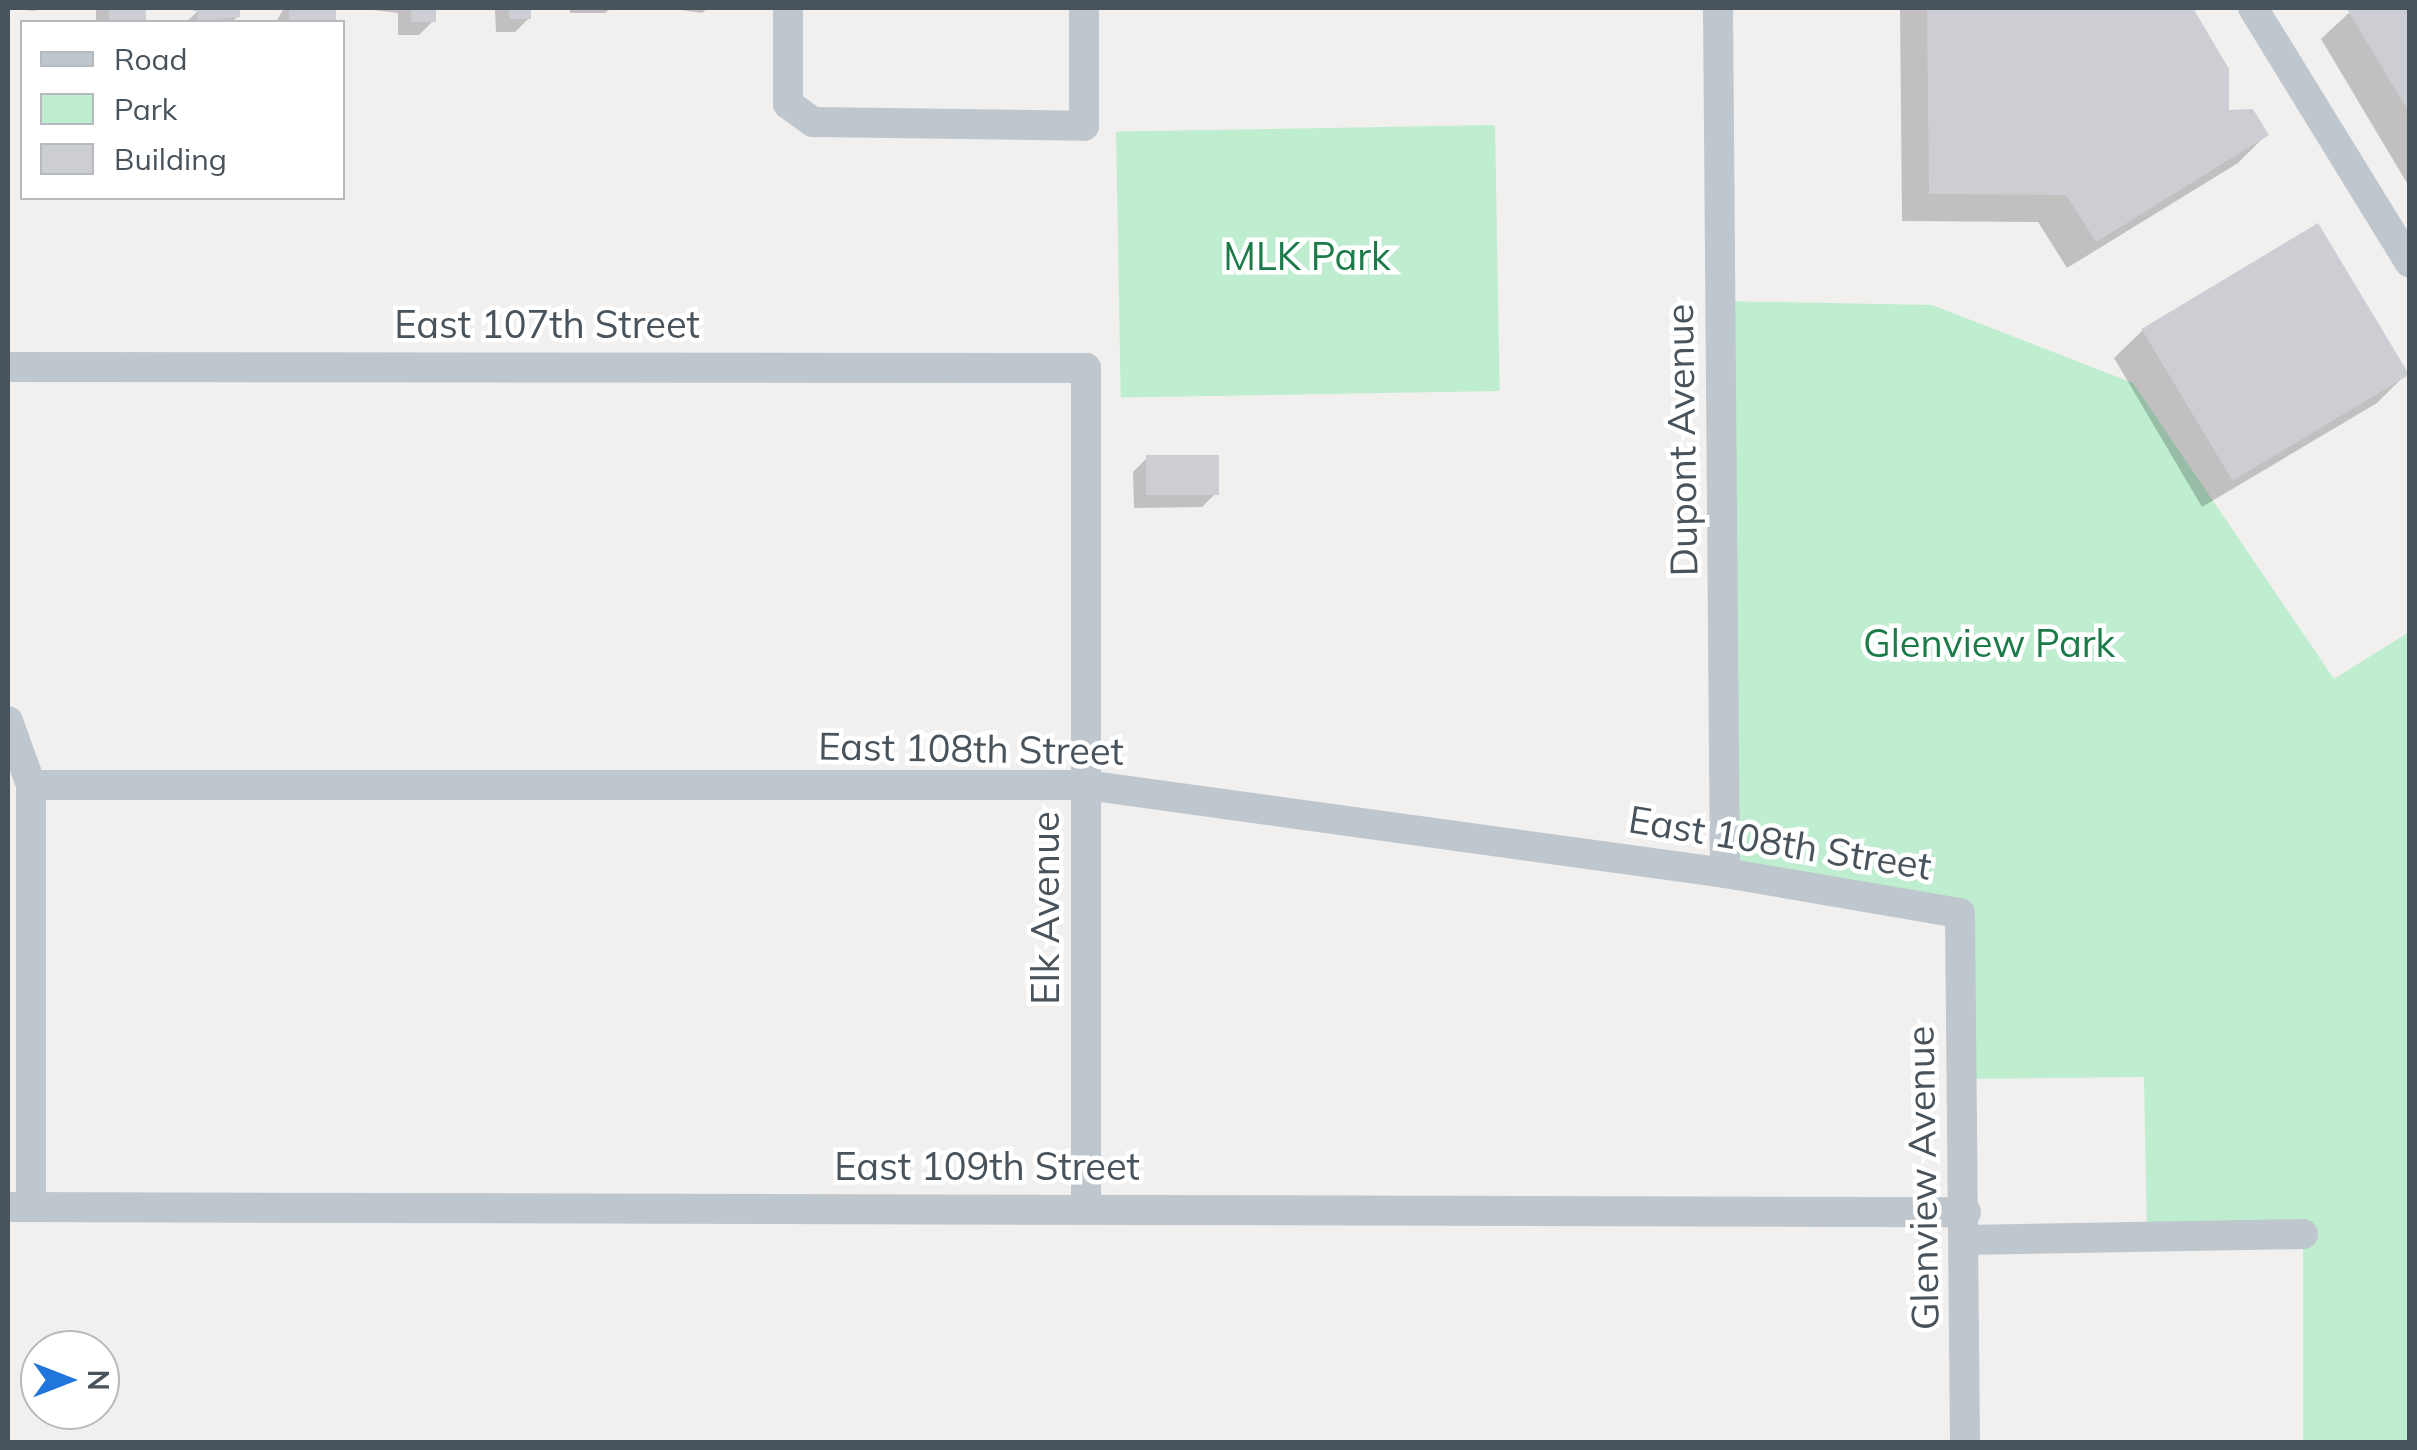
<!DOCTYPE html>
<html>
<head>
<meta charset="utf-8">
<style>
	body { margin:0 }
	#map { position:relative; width:2417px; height:1450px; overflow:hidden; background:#f2efef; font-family:Mulish,sans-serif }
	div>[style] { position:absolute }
	.green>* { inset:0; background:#bfedd0; transform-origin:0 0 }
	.shadow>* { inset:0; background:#0003; transform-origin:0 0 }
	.building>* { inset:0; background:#ccced3; transform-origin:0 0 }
	.street>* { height:30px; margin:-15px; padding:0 15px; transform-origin:15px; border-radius:15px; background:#bec7cd }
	span { translate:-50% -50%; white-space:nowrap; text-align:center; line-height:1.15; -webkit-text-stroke:9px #fff; paint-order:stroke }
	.park-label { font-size:38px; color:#1b7b49 }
	.street-label { font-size:38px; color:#48535c }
	.frame { position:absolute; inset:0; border:10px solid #48535c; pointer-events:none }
	.legend { position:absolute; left:20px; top:20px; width:325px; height:180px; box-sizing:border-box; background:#fff; border:2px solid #b6babe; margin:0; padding:12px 18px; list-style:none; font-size:30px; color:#48535c }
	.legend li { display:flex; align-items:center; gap:20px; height:50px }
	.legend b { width:50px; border:2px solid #b6babe }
	.north { position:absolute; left:20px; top:1330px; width:100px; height:100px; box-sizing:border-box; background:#fff; border:2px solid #b6babe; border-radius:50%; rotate:90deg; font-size:28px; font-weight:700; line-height:40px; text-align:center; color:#48535c }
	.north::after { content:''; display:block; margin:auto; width:35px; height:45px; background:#2076da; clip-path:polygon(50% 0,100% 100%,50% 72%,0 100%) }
</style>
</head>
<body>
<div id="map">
	<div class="green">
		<i style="left:1495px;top:125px;width:266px;height:379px;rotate:89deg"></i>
		<i style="clip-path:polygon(1720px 301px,1932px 305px,2133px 383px,2334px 679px,2409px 632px,2409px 1442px,2303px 1442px,2303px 1235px,2147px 1237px,2144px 1077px,1963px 1079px,1958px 910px,1725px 873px)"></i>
	</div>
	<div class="shadow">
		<i style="clip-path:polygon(8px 8px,39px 8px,35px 11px)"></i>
		<i style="left:96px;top:8px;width:48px;height:14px"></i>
		<i style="clip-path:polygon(178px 8px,238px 8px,238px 16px,232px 22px,186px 22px,198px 11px)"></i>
		<i style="clip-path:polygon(284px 8px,334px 8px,333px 22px,276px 22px)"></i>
		<i style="clip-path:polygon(358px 8px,432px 8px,433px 21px,419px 35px,398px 35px,398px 13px)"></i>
		<i style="clip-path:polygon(447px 8px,529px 8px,529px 18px,515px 32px,496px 32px,495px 10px)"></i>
		<i style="clip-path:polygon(570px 8px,611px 8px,605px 13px,570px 13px)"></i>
		<i style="clip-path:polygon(667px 8px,708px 8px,702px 13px)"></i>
		<i style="clip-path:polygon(1900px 8px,2190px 8px,2227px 70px,2227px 112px,2266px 135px,2238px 163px,2067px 268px,2038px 222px,1902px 221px)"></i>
		<i style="clip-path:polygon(2354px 8px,2410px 8px,2410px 188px,2321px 39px)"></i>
		<i style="clip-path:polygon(2142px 331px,2405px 375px,2377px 403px,2202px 507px,2114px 358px)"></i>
		<i style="clip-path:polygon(1147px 458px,1216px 493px,1202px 507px,1134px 508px,1133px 472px)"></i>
	</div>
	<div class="building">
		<i style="left:109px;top:8px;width:37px;height:14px"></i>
		<i style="clip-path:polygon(198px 8px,240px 8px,240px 17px,197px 22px)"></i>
		<i style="left:289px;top:8px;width:47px;height:14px"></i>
		<i style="left:411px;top:8px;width:25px;height:14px"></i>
		<i style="left:509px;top:8px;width:22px;height:11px"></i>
		<i style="clip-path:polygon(1927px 8px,2193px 8px,2229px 69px,2229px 110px,2253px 109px,2269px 135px,2096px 242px,2066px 195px,1929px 194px)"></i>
		<i style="clip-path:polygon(2349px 8px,2410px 8px,2410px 114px,2347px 9px)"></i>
		<i style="left:2318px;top:223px;width:177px;height:206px;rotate:59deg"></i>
		<i style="left:1146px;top:455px;width:73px;height:40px"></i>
	</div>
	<div class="street">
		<i style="left:788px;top:8px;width:96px;rotate:90deg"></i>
		<i style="left:788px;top:104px;width:31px;rotate:36deg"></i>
		<i style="left:813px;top:122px;width:271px;rotate:0.8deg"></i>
		<i style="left:1084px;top:126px;width:118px;rotate:-90deg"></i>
		<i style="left:1718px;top:8px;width:865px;rotate:89.54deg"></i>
		<i style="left:2253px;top:8px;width:299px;rotate:58.4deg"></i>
		<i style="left:8px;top:367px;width:1078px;rotate:0.05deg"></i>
		<i style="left:1086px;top:368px;width:839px;rotate:90deg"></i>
		<i style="left:8px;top:721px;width:68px;rotate:70.2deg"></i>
		<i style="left:31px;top:785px;width:422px;rotate:90deg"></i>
		<i style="left:31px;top:785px;width:1055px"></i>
		<i style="left:1086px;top:785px;width:645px;rotate:7.84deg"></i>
		<i style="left:1725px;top:873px;width:238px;rotate:9.7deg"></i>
		<i style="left:1960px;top:913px;width:529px;rotate:89.46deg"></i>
		<i style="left:8px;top:1207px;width:1958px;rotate:0.15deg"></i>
		<i style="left:1965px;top:1240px;width:338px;rotate:-1deg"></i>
	</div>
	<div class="park-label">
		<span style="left:1307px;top:257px">MLK Park</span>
		<span style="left:1989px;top:644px">Glenview Park</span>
	</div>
	<div class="street-label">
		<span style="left:547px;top:325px">East 107th Street</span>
		<span style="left:1682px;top:440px;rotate:-91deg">Dupont Avenue</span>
		<span style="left:971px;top:749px;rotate:1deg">East 108th Street</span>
		<span style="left:1780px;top:843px;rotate:9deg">East 108th Street</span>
		<span style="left:1046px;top:908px;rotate:-90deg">Elk Avenue</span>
		<span style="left:987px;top:1167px">East 109th Street</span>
		<span style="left:1923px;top:1178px;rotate:-91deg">Glenview Avenue</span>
	</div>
	<div class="frame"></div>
	<ul class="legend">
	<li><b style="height:12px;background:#bec7cd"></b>Road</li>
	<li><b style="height:28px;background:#bfedd0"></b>Park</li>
	<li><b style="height:28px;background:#ccced3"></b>Building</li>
	</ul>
	<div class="north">N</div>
</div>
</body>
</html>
